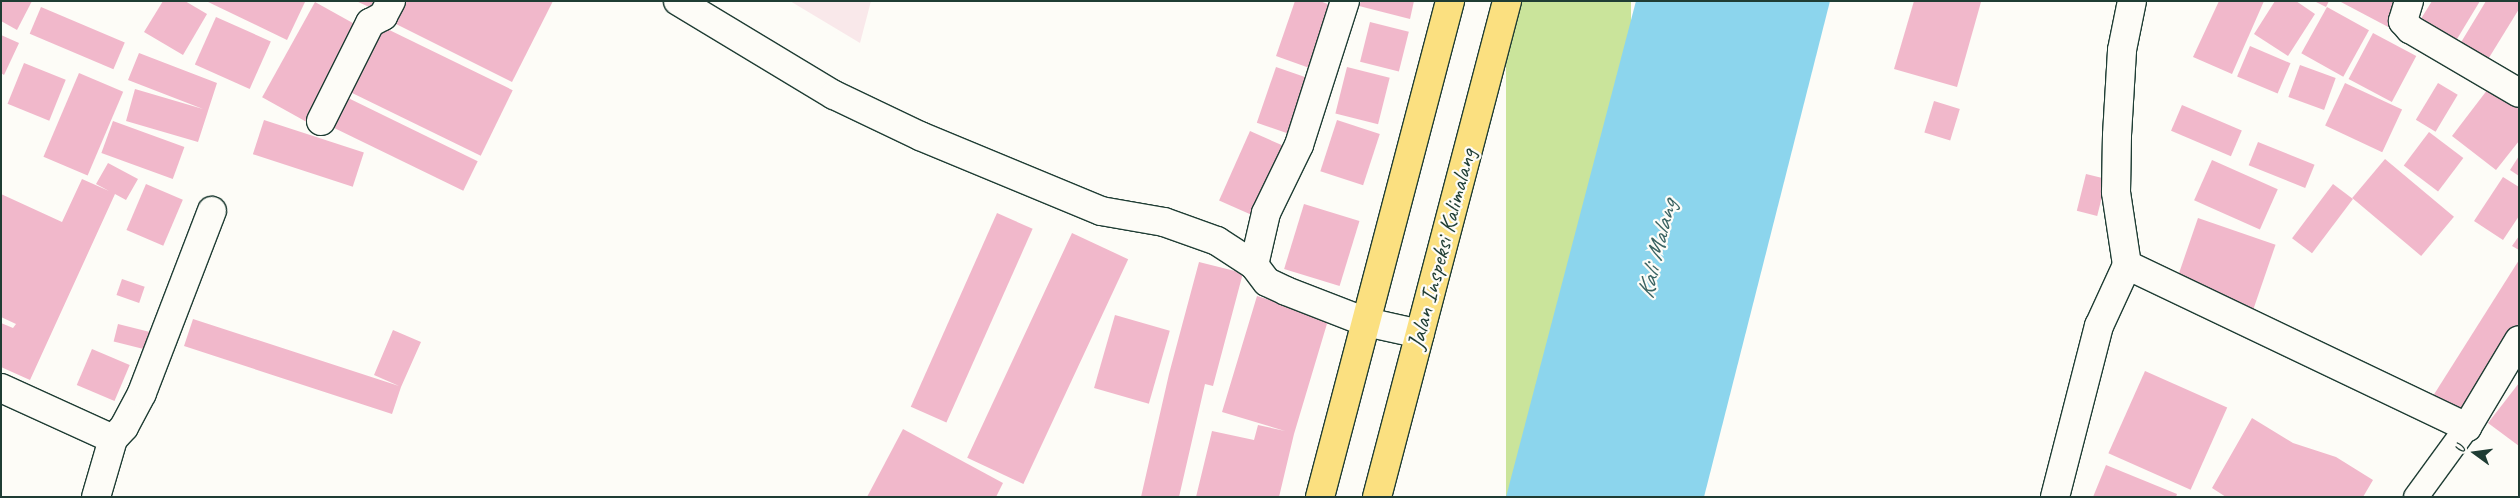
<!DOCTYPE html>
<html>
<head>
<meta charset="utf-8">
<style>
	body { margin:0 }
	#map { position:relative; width:2520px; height:498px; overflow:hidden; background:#fdfcf7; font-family:Caveat,sans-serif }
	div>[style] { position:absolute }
	.built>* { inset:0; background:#f9e8ea }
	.green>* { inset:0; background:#cae49b; transform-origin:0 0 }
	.water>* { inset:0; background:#8cd5ed }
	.building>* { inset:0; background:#f1b8cb; transform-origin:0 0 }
	.roads { filter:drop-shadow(1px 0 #1f3d34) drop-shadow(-1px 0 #1f3d34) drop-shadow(0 1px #1f3d34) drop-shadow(0 -1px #1f3d34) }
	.service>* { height:24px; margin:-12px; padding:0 12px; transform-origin:12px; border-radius:12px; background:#fdfcf7 }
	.minor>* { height:28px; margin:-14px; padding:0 14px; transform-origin:14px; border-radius:14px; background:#fdfcf7 }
	.primary>* { height:28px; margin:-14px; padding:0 14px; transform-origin:14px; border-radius:14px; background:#fbe080 }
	span { translate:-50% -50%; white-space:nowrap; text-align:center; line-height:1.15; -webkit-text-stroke:4.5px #fdfcf7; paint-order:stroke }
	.street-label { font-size:24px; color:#1f3d34 }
	.water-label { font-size:25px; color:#3a6362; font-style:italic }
	.frame { position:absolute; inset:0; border:2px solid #1f3d34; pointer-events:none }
	.north { position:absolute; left:2450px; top:428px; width:50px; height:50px; -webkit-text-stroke:4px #fdfcf7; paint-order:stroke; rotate:284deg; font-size:14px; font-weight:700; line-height:20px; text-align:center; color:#1f3d34 }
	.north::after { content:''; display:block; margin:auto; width:18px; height:22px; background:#1f3d34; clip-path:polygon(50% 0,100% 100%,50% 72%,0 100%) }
</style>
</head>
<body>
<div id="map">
	<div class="built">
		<i style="clip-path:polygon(790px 1px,871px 1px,860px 43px)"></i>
	</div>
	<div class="green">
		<i style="left:1506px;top:1px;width:125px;height:513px"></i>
	</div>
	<div class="water">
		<i style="clip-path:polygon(1636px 1px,1830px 1px,1704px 497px,1506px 497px)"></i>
	</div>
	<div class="building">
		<i style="clip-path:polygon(1px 1px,32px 1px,17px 30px,1px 21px)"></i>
		<i style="clip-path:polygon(163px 1px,185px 1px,207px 14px,183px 55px,144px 32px)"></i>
		<i style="clip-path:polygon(206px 1px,303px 1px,305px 2px,287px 40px)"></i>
		<i style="clip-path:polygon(356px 1px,385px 1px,380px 12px)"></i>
		<i style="clip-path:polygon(397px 1px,553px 1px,512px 82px,388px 20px)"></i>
		<i style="clip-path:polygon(1295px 1px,1320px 1px,1338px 8px,1315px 70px,1276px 56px)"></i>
		<i style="clip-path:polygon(1361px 1px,1414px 1px,1410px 19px,1359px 6px)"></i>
		<i style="clip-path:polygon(1914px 1px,1981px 2px,1957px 87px,1894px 69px)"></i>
		<i style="clip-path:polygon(2219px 1px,2264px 1px,2232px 74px,2193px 57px)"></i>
		<i style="clip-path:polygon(2275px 1px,2296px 1px,2315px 14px,2288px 56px,2254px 34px)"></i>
		<i style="clip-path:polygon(2314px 1px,2329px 1px,2326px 7px)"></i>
		<i style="clip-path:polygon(2339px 1px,2402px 1px,2392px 29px)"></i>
		<i style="clip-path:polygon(2432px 1px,2480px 1px,2454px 44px,2419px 22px)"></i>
		<i style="clip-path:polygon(2486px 1px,2519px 1px,2519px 9px,2487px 61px,2460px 44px)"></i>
		<i style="left:315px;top:2px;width:54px;height:109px;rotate:29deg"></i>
		<i style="left:41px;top:7px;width:91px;height:29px;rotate:23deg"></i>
		<i style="left:2327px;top:7px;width:48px;height:53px;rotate:29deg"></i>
		<i style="left:216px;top:17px;width:60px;height:52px;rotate:24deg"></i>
		<i style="left:1370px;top:22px;width:40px;height:41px;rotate:14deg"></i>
		<i style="left:377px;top:24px;width:151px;height:73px;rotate:26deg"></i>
		<i style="left:2373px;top:33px;width:49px;height:52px;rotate:28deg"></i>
		<i style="clip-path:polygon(1px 35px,19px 43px,4px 75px,1px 73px)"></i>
		<i style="left:2250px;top:46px;width:44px;height:33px;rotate:23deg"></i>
		<i style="clip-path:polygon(139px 53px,217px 83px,198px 142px,126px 121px,135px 89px,203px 109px,128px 80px)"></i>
		<i style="left:24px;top:63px;width:45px;height:44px;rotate:22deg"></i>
		<i style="left:2300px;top:65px;width:38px;height:34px;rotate:20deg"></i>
		<i style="left:1276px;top:67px;width:39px;height:59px;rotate:19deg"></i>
		<i style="left:1347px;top:67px;width:44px;height:48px;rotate:14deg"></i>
		<i style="left:79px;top:73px;width:48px;height:91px;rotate:23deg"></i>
		<i style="left:2345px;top:83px;width:63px;height:47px;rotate:25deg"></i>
		<i style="left:2438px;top:83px;width:23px;height:43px;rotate:31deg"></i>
		<i style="clip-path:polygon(2491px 85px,2519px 107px,2519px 141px,2496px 170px,2452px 136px)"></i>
		<i style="left:342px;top:95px;width:151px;height:33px;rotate:26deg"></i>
		<i style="left:1934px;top:101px;width:27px;height:33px;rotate:17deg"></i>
		<i style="left:2182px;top:105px;width:65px;height:28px;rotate:23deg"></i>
		<i style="left:264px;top:120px;width:105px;height:36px;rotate:18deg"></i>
		<i style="left:1337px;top:120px;width:45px;height:54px;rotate:18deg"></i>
		<i style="left:113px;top:121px;width:76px;height:34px;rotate:20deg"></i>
		<i style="left:1250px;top:131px;width:39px;height:76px;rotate:24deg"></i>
		<i style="left:2429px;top:132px;width:43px;height:42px;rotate:37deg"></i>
		<i style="left:2258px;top:142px;width:61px;height:25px;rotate:22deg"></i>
		<i style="clip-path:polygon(2519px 156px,2519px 176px,2510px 170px)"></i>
		<i style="left:2385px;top:159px;width:90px;height:51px;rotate:40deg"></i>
		<i style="left:2212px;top:160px;width:72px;height:44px;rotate:24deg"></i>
		<i style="clip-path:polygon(108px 163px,138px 179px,126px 200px,115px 194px,30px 380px,1px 367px,1px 323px,13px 328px,16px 324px,1px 317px,1px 194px,62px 222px,82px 179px,109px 191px,96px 184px)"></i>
		<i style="left:2086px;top:174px;width:21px;height:38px;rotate:14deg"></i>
		<i style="clip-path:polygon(2503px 177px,2519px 187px,2519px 216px,2503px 240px,2474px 221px)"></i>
		<i style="left:146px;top:184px;width:40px;height:50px;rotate:23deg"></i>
		<i style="left:2333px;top:184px;width:25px;height:68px;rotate:37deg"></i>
		<i style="left:1304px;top:204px;width:58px;height:68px;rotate:17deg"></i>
		<i style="left:997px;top:213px;width:39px;height:212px;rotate:24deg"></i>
		<i style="left:2198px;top:218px;width:82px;height:70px;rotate:19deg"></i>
		<i style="left:1072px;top:233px;width:62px;height:248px;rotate:25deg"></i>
		<i style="clip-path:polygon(2519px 236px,2519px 250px,2512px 246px)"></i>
		<i style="clip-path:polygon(2519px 260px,2519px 332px,2465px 417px,2433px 396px)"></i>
		<i style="clip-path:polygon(1199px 262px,1243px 273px,1213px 386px,1205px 384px,1179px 497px,1141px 497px,1169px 374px)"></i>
		<i style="left:122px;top:279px;width:24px;height:17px;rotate:19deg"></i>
		<i style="clip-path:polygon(1257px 296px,1329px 317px,1294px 434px,1279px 497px,1196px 497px,1212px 431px,1254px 440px,1258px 425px,1285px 431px,1222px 412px)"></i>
		<i style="left:1115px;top:315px;width:57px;height:76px;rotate:16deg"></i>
		<i style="clip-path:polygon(193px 319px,399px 386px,374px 375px,393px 330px,421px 342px,401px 387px,392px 414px,184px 346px)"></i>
		<i style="left:118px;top:324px;width:36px;height:18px;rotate:14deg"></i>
		<i style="left:92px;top:349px;width:41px;height:39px;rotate:23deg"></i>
		<i style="left:2145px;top:371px;width:90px;height:90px;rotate:24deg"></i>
		<i style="clip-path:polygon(2519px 383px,2519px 446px,2488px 423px)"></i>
		<i style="clip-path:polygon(2252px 418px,2293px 443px,2336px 457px,2373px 480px,2363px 497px,2226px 497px,2212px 488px)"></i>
		<i style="clip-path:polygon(903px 429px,1003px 483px,996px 497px,867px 497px)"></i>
		<i style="clip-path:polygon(2106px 465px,2177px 494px,2176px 497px,2093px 497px)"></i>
	</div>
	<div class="roads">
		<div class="service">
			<i style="left:2416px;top:497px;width:87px;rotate:-53.9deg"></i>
		</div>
		<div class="minor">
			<i style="left:678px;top:1px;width:182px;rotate:31.1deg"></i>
			<i style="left:834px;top:95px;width:95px;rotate:25.5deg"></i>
			<i style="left:920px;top:136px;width:196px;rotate:22.5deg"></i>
			<i style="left:1101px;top:211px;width:64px;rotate:9.9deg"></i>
			<i style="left:1164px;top:222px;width:56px;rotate:19.7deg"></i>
			<i style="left:1217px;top:241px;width:44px;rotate:33deg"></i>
			<i style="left:1254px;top:265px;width:21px;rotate:53deg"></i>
			<i style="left:1267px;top:282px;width:21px;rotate:25deg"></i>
			<i style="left:1286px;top:291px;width:86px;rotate:21.2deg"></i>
			<i style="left:1366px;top:322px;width:55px;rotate:12.5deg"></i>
			<i style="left:2409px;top:1px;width:21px;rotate:107deg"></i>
			<i style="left:2403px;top:21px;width:11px;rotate:49deg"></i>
			<i style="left:2410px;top:29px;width:126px;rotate:30.4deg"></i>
			<i style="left:321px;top:121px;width:110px;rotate:-63.4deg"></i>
			<i style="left:370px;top:23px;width:15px;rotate:-28deg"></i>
			<i style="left:383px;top:16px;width:17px;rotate:-62deg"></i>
			<i style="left:1254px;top:265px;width:53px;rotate:-77deg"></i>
			<i style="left:1266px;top:213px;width:76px;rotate:-64.1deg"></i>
			<i style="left:1299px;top:145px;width:151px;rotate:-72.3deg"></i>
			<i style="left:2127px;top:265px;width:377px;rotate:25.5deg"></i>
			<i style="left:2467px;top:427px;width:101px;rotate:-59.1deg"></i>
			<i style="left:1px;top:388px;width:123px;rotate:24.5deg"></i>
			<i style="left:113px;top:439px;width:60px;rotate:106.3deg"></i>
			<i style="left:113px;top:439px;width:16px;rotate:-47deg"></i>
			<i style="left:124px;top:427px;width:38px;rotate:-62deg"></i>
			<i style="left:142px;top:393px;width:195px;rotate:-69deg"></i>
			<i style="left:2055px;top:497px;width:177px;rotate:-75.6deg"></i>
			<i style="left:2099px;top:326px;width:67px;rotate:-65.3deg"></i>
			<i style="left:2127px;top:265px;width:74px;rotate:-98.6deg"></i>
			<i style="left:2116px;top:192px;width:57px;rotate:-89deg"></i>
			<i style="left:2117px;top:135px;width:85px;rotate:-86.6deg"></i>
			<i style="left:2122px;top:50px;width:50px;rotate:-78.5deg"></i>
		</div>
		<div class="primary">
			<i style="left:1320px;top:497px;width:513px;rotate:-75.31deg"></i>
			<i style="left:1377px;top:497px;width:513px;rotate:-75.31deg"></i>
		</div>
	</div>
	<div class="street-label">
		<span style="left:1442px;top:249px;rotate:-75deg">Jalan Inspeksi Kalimalang</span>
	</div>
	<div class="water-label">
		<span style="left:1657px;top:249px;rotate:-76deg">Kali Malang</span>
	</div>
	<div class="frame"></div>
	<div class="north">U</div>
</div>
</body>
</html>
